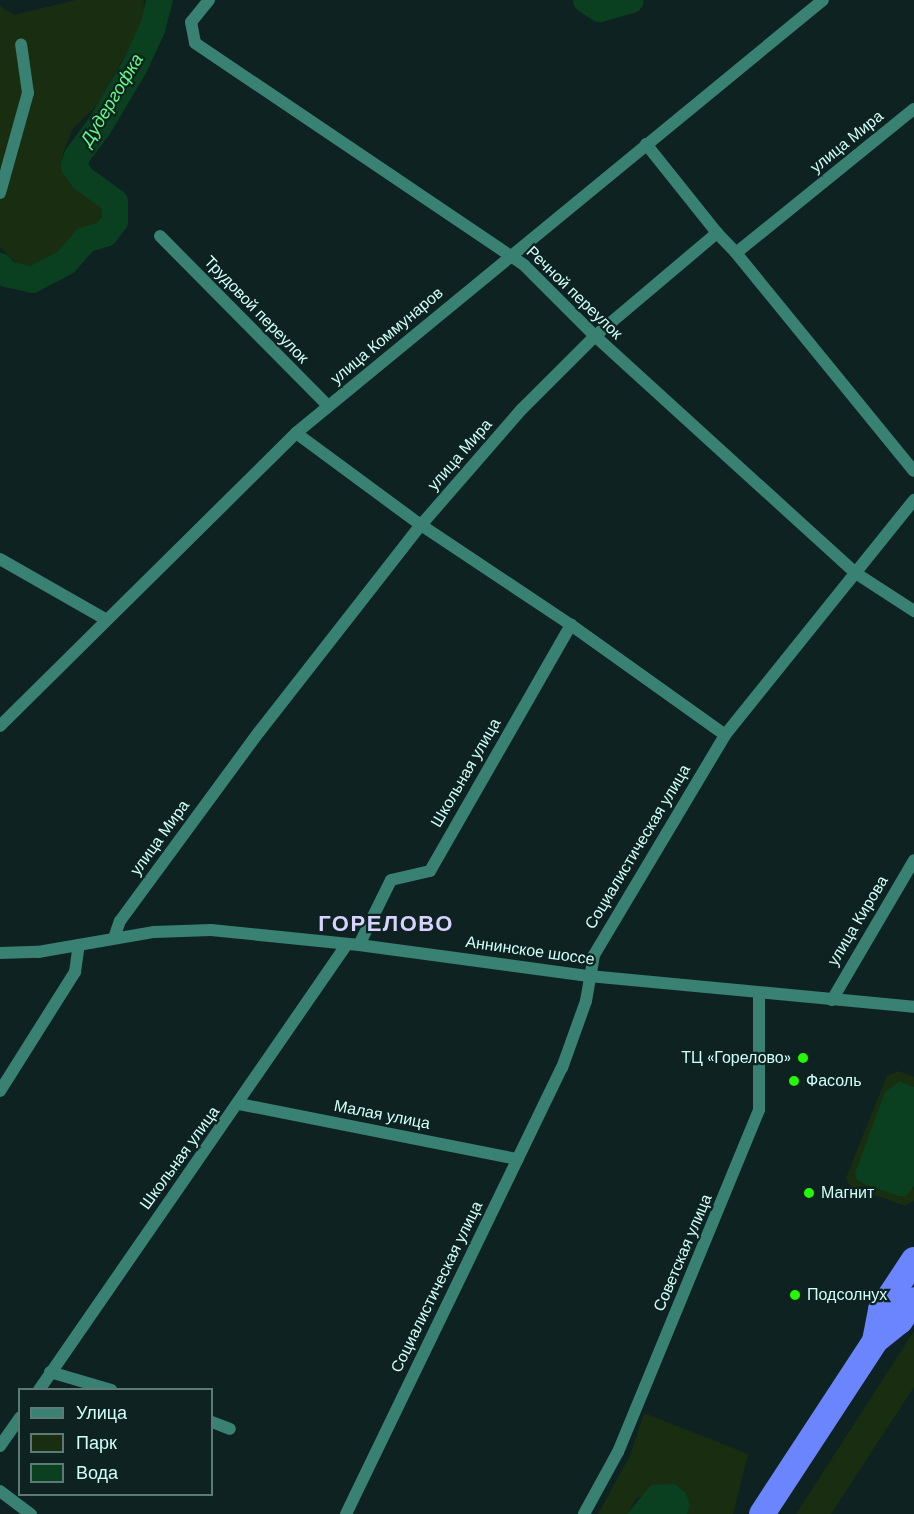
<!DOCTYPE html>
<html>
<head>
<meta charset="utf-8">
<style>
	body { margin:0 }
	#map { position:relative; width:914px; height:1514px; overflow:hidden; background:#0e2321; font-family:"DM Sans",sans-serif }
	div>[style] { position:absolute }
	.green>* { inset:0; background:#192d11 }
	.water>* { inset:0; background:#0a401f }
	.river>* { height:26px; margin:-13px; padding:0 13px; transform-origin:13px; border-radius:13px; background:#0a401f }
	.minor>* { height:12px; margin:-6px; padding:0 6px; transform-origin:6px; border-radius:6px; background:#398173 }
	.tertiary>* { height:12px; margin:-6px; padding:0 6px; transform-origin:6px; border-radius:6px; background:#398173 }
	.trunk>* { height:26px; margin:-13px; padding:0 13px; transform-origin:13px; border-radius:13px; background:#6a85fe }
	.dots>* { width:16px; height:16px; translate:-50% -50%; box-sizing:border-box; border:3px solid #0e2321; border-radius:50% }
	span { translate:-50% -50%; white-space:nowrap; text-align:center; line-height:1.15; -webkit-text-stroke:4.5px #0e2321; paint-order:stroke }
	.street-label { font-size:16px; color:#d0fff9 }
	.poi-label { font-size:16px; color:#d0fff9 }
	.right { translate:-100% -50%; text-align:right }
	.left { translate:0 -50%; text-align:left }
	.water-label { font-size:18px; color:#5ffe82; font-style:italic }
	.district-label { font-size:22px; color:#d7d2ff; font-weight:700; letter-spacing:1.5px }
	.legend { position:absolute; left:18px; top:1388px; width:195px; height:108px; box-sizing:border-box; background:#0e2321; border:2px solid #5c7b77; margin:0; padding:8px 10px; list-style:none; font-size:18px; color:#d0fff9 }
	.legend li { display:flex; align-items:center; gap:12px; height:30px }
	.legend b { width:30px; border:2px solid #5c7b77 }
</style>
</head>
<body>
<div id="map">
	<div class="green">
		<i style="clip-path:polygon(76px 0,144px 0,143px 23px,98px 104px,72px 130px,63px 153px,69px 177px,91px 190px,104px 209px,99px 225px,49px 263px,24px 271px,0 247px,0 6px,14px 15px)"></i>
		<i style="clip-path:polygon(898px 1071px,914px 1077px,914px 1087px,900px 1081px,912px 1190px,914px 1186px,914px 1201px,905px 1206px,850px 1186px,846px 1178px,887px 1076px)"></i>
		<i style="clip-path:polygon(914px 1331px,914px 1387px,831px 1514px,796px 1514px)"></i>
		<i style="clip-path:polygon(644px 1413px,748px 1454px,733px 1514px,687px 1514px,690px 1505px,686px 1493px,675px 1484px,637px 1498px,627px 1514px,598px 1514px,630px 1456px)"></i>
	</div>
	<div class="water">
		<i style="clip-path:polygon(900px 1081px,914px 1087px,914px 1186px,906px 1196px,899px 1196px,867px 1185px,857px 1180px,855px 1173px,885px 1092px)"></i>
		<i style="clip-path:polygon(675px 1484px,686px 1493px,690px 1505px,687px 1514px,627px 1514px,651px 1485px)"></i>
	</div>
	<div class="river">
		<i style="left:586px;top:0;width:17px;rotate:33deg"></i>
		<i style="left:600px;top:9px;width:32px;rotate:-16deg"></i>
		<i style="left:0;top:266px;width:11px;rotate:49deg"></i>
		<i style="left:7px;top:274px;width:26px;rotate:13deg"></i>
		<i style="left:32px;top:280px;width:38px;rotate:-28deg"></i>
		<i style="left:66px;top:262px;width:29px;rotate:-49deg"></i>
		<i style="left:85px;top:240px;width:21px;rotate:-17deg"></i>
		<i style="left:105px;top:234px;width:16px;rotate:-52deg"></i>
		<i style="left:115px;top:221px;width:19px;rotate:-90deg"></i>
		<i style="left:115px;top:202px;width:39px;rotate:-144deg"></i>
		<i style="left:83px;top:179px;width:16px;rotate:-125deg"></i>
		<i style="left:74px;top:166px;width:10px;rotate:-73deg"></i>
		<i style="left:77px;top:156px;width:36px;rotate:-53deg"></i>
		<i style="left:99px;top:127px;width:71px;rotate:-59.5deg"></i>
		<i style="left:135px;top:66px;width:41px;rotate:-65.3deg"></i>
		<i style="left:152px;top:29px;width:30px;rotate:-75deg"></i>
	</div>
	<div class="minor">
		<i style="left:209px;top:0;width:28px;rotate:129deg"></i>
		<i style="left:191px;top:22px;width:21px;rotate:79deg"></i>
		<i style="left:195px;top:43px;width:397px;rotate:34deg"></i>
		<i style="left:524px;top:265px;width:100px;rotate:45deg"></i>
		<i style="left:595px;top:336px;width:350px;rotate:42.3deg"></i>
		<i style="left:854px;top:572px;width:72px;rotate:33deg"></i>
		<i style="left:646px;top:144px;width:114px;rotate:51.4deg"></i>
		<i style="left:0;top:193px;width:104px;rotate:-74.4deg"></i>
		<i style="left:28px;top:93px;width:49px;rotate:-98.1deg"></i>
		<i style="left:160px;top:236px;width:239px;rotate:45.3deg"></i>
		<i style="left:736px;top:253px;width:281px;rotate:50.8deg"></i>
		<i style="left:296px;top:433px;width:155px;rotate:36.4deg"></i>
		<i style="left:421px;top:525px;width:180px;rotate:33.7deg"></i>
		<i style="left:571px;top:625px;width:189px;rotate:35.5deg"></i>
		<i style="left:0;top:559px;width:121px;rotate:29.7deg"></i>
		<i style="left:0;top:726px;width:416px;rotate:-44.7deg"></i>
		<i style="left:296px;top:433px;width:682px;rotate:-39.41deg"></i>
		<i style="left:114px;top:938px;width:18px;rotate:-71deg"></i>
		<i style="left:120px;top:921px;width:235px;rotate:-53.7deg"></i>
		<i style="left:259px;top:732px;width:263px;rotate:-52deg"></i>
		<i style="left:421px;top:525px;width:154px;rotate:-49deg"></i>
		<i style="left:522px;top:409px;width:103px;rotate:-45deg"></i>
		<i style="left:595px;top:336px;width:160px;rotate:-40.2deg"></i>
		<i style="left:717px;top:233px;width:28px;rotate:46deg"></i>
		<i style="left:736px;top:253px;width:229px;rotate:-39deg"></i>
		<i style="left:359px;top:945px;width:72px;rotate:-63.8deg"></i>
		<i style="left:391px;top:880px;width:40px;rotate:-13deg"></i>
		<i style="left:430px;top:871px;width:284px;rotate:-60.2deg"></i>
		<i style="left:832px;top:1000px;width:162px;rotate:-59.6deg"></i>
		<i style="left:0;top:1091px;width:141px;rotate:-57.8deg"></i>
		<i style="left:75px;top:972px;width:27px;rotate:-82deg"></i>
		<i style="left:239px;top:1104px;width:284px;rotate:11.2deg"></i>
		<i style="left:50px;top:1372px;width:64px;rotate:16.4deg"></i>
		<i style="left:39px;top:1390px;width:542px;rotate:-55.37deg"></i>
		<i style="left:212px;top:1422px;width:19px;rotate:21deg"></i>
		<i style="left:0;top:1446px;width:35px;rotate:-55deg"></i>
		<i style="left:0;top:1491px;width:39px;rotate:37deg"></i>
		<i style="left:346px;top:1514px;width:496px;rotate:-64.2deg"></i>
		<i style="left:562px;top:1068px;width:71px;rotate:-70.3deg"></i>
		<i style="left:586px;top:1001px;width:47px;rotate:-80.1deg"></i>
		<i style="left:594px;top:955px;width:256px;rotate:-59.2deg"></i>
		<i style="left:725px;top:735px;width:302px;rotate:-51.2deg"></i>
		<i style="left:584px;top:1514px;width:71px;rotate:-61.3deg"></i>
		<i style="left:618px;top:1452px;width:370px;rotate:-67.6deg"></i>
		<i style="left:759px;top:1110px;width:117px;rotate:-90deg"></i>
	</div>
	<div class="tertiary">
		<i style="left:0;top:953px;width:38px;rotate:-2deg"></i>
		<i style="left:38px;top:952px;width:118px;rotate:-9.8deg"></i>
		<i style="left:154px;top:932px;width:57px;rotate:-2deg"></i>
		<i style="left:211px;top:930px;width:149px;rotate:5.8deg"></i>
		<i style="left:359px;top:945px;width:232px;rotate:7.7deg"></i>
		<i style="left:589px;top:976px;width:326px;rotate:5.4deg"></i>
	</div>
	<div class="trunk">
		<i style="left:875px;top:1341px;width:32px;rotate:-79deg"></i>
		<i style="left:881px;top:1310px;width:60px;rotate:-56.6deg"></i>
		<i style="left:762px;top:1514px;width:207px;rotate:-56.8deg"></i>
		<i style="left:875px;top:1341px;width:32px;rotate:-39deg"></i>
		<i style="left:900px;top:1321px;width:25px;rotate:-56deg"></i>
	</div>
	<div class="dots">
		<i style="left:803px;top:1058px;background:#25f902"></i>
		<i style="left:794px;top:1081px;background:#25f902"></i>
		<i style="left:809px;top:1193px;background:#25f902"></i>
		<i style="left:795px;top:1295px;background:#25f902"></i>
	</div>
	<div class="street-label">
		<span style="left:847px;top:142px;rotate:-39deg">улица Мира</span>
		<span style="left:574px;top:293px;rotate:44deg">Речной переулок</span>
		<span style="left:256px;top:310px;rotate:46deg">Трудовой переулок</span>
		<span style="left:387px;top:336px;rotate:-40deg">улица Коммунаров</span>
		<span style="left:460px;top:455px;rotate:-49deg">улица Мира</span>
		<span style="left:466px;top:773px;rotate:-60deg">Школьная улица</span>
		<span style="left:160px;top:838px;rotate:-54deg">улица Мира</span>
		<span style="left:638px;top:847px;rotate:-59deg">Социалистическая улица</span>
		<span style="left:858px;top:921px;rotate:-59deg">улица Кирова</span>
		<span style="left:530px;top:951px;rotate:8deg">Аннинское шоссе</span>
		<span style="left:382px;top:1115px;rotate:11deg">Малая улица</span>
		<span style="left:180px;top:1158px;rotate:-54deg">Школьная улица</span>
		<span style="left:683px;top:1253px;rotate:-67deg">Советская улица</span>
		<span style="left:437px;top:1287px;rotate:-64deg">Социалистическая улица</span>
	</div>
	<div class="poi-label">
		<span class="right" style="left:791px;top:1058px">ТЦ «Горелово»</span>
		<span class="left" style="left:806px;top:1081px">Фасоль</span>
		<span class="left" style="left:821px;top:1193px">Магнит</span>
		<span class="left" style="left:807px;top:1295px">Подсолнух</span>
	</div>
	<div class="water-label">
		<span style="left:112px;top:100px;rotate:-59deg">Дудергофка</span>
	</div>
	<div class="district-label">
		<span style="left:386px;top:924px">ГОРЕЛОВО</span>
	</div>
	<ul class="legend">
	<li><b style="height:8px;background:#398173"></b>Улица</li>
	<li><b style="height:16px;background:#192d11"></b>Парк</li>
	<li><b style="height:16px;background:#0a401f"></b>Вода</li>
	</ul>
</div>
</body>
</html>
